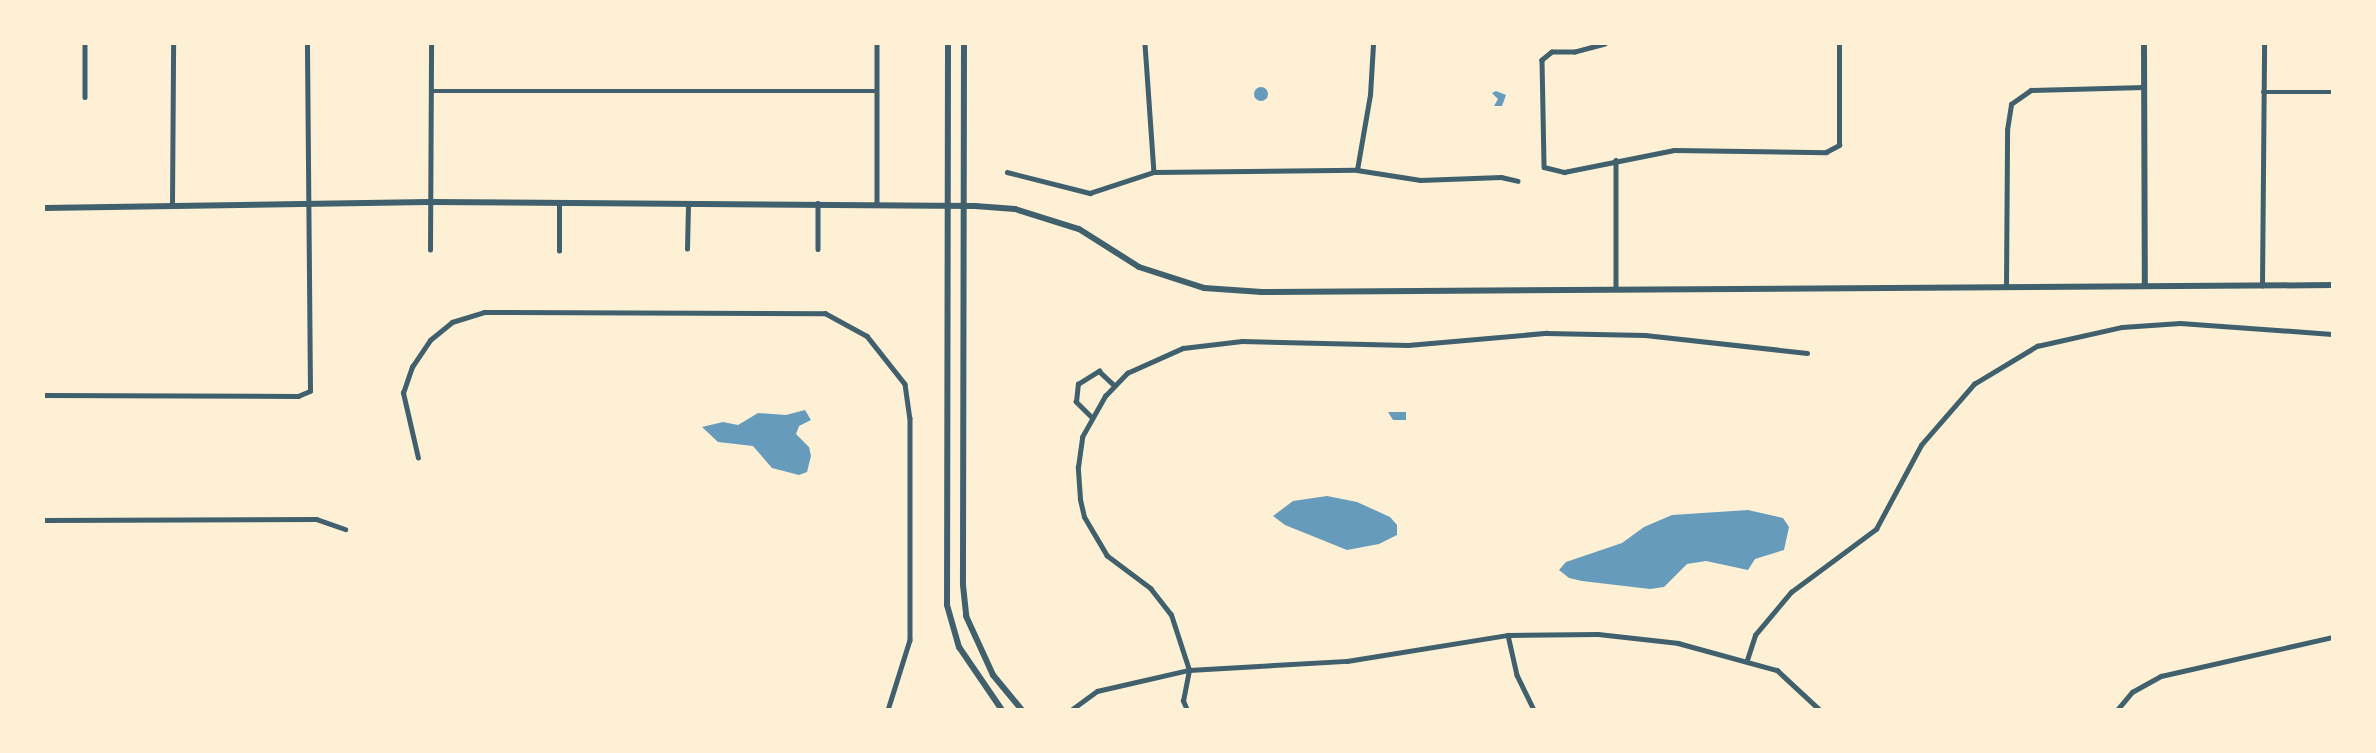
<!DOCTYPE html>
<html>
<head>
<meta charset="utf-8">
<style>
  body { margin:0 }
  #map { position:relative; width:2376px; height:753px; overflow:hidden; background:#fdf0d5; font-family:"Open Sans",sans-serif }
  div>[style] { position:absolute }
  .water>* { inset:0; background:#669bbc }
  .round { border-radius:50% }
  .minor>* { height:4.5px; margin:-2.25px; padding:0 2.25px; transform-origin:2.25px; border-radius:2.25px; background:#3f606c }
  .tertiary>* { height:6px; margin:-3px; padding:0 3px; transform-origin:3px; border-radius:3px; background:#3f606c }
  span { translate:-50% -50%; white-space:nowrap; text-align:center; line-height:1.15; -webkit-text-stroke:5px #fdf0d5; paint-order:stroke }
  .frame { position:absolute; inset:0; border:45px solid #fdf0d5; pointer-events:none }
</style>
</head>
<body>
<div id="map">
  <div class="water">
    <i class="round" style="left:1254px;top:87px;width:14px;height:14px"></i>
    <i style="clip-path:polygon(1496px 91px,1506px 95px,1502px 106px,1494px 106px,1498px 99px,1492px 93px)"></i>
    <i style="clip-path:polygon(805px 410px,811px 420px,799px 426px,796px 434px,809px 447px,811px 456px,807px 472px,799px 475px,772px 468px,753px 446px,718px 442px,702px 427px,723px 422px,738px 425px,758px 413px,786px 415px)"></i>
    <i style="clip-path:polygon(1388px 412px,1406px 412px,1406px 420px,1393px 420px)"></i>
    <i style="clip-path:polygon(1327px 496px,1357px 502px,1390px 517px,1397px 525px,1397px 535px,1379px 544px,1347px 550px,1285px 525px,1273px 516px,1293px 501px)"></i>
    <i style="clip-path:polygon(1748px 510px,1783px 518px,1789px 527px,1784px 550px,1755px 559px,1748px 570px,1706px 561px,1687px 564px,1664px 587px,1650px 589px,1582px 581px,1569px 578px,1559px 570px,1566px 562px,1622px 543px,1644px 527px,1672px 515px)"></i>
  </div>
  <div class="minor">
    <i style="left:85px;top:44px;width:53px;rotate:90deg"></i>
    <i style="left:877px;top:44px;width:160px;rotate:90deg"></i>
    <i style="left:1145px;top:44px;width:128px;rotate:86deg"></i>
    <i style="left:1605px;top:44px;width:31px;rotate:165deg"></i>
    <i style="left:1575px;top:52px;width:23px;rotate:180deg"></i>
    <i style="left:1552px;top:52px;width:13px;rotate:141deg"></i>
    <i style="left:1542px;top:60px;width:107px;rotate:88.9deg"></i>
    <i style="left:1544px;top:167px;width:21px;rotate:14deg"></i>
    <i style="left:1564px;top:172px;width:112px;rotate:-11.3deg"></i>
    <i style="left:1674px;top:150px;width:152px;rotate:0.8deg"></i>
    <i style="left:1826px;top:152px;width:15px;rotate:-28deg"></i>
    <i style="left:1839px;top:145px;width:101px;rotate:-90deg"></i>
    <i style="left:431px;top:91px;width:446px"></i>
    <i style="left:2263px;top:92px;width:69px"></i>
    <i style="left:1616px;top:160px;width:129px;rotate:90deg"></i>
    <i style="left:1357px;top:170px;width:76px;rotate:-80.2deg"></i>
    <i style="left:1370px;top:95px;width:51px;rotate:-86.6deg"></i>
    <i style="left:1007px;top:172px;width:86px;rotate:14.2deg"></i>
    <i style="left:1090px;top:193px;width:67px;rotate:-18.2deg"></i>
    <i style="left:1154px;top:172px;width:203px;rotate:-0.6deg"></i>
    <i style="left:1357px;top:170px;width:64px;rotate:9deg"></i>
    <i style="left:1420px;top:180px;width:81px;rotate:-2.1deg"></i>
    <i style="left:1501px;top:177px;width:17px;rotate:13deg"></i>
    <i style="left:818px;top:203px;width:46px;rotate:90deg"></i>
    <i style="left:172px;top:205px;width:161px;rotate:-89.6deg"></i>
    <i style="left:687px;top:249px;width:45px;rotate:-88.7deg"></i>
    <i style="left:430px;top:250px;width:206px;rotate:-89.7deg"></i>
    <i style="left:559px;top:251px;width:48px;rotate:-90deg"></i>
    <i style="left:2262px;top:286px;width:242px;rotate:-89.5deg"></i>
    <i style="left:2006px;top:287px;width:157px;rotate:-89.6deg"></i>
    <i style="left:2007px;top:130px;width:26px;rotate:-81deg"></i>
    <i style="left:2011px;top:104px;width:24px;rotate:-35deg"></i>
    <i style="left:2031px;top:90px;width:113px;rotate:-1.5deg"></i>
    <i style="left:44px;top:395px;width:254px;rotate:0.2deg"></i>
    <i style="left:298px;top:396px;width:13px;rotate:-23deg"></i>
    <i style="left:310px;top:391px;width:347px;rotate:-90.5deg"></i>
    <i style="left:1092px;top:418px;width:23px;rotate:-135deg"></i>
    <i style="left:1076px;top:402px;width:18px;rotate:-84deg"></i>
    <i style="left:1078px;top:384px;width:25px;rotate:-32deg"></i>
    <i style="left:1099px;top:371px;width:21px;rotate:43deg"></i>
    <i style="left:418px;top:458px;width:67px;rotate:-103deg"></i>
    <i style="left:403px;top:393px;width:28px;rotate:-71deg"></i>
    <i style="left:412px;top:367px;width:32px;rotate:-56deg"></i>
    <i style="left:430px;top:340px;width:28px;rotate:-39deg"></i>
    <i style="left:452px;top:322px;width:34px;rotate:-17deg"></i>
    <i style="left:484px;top:312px;width:341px;rotate:0.2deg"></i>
    <i style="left:825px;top:313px;width:48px;rotate:28.7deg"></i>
    <i style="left:867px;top:336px;width:61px;rotate:51.6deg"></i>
    <i style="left:905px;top:384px;width:34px;rotate:82deg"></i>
    <i style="left:910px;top:418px;width:222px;rotate:90deg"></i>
    <i style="left:910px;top:640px;width:73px;rotate:107.4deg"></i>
    <i style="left:44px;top:520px;width:272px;rotate:-0.2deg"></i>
    <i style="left:316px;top:519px;width:31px;rotate:19deg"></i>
    <i style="left:1508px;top:635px;width:41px;rotate:77.3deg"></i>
    <i style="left:1517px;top:675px;width:39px;rotate:64deg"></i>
    <i style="left:1747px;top:660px;width:26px;rotate:-72deg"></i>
    <i style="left:1755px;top:635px;width:56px;rotate:-50.1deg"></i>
    <i style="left:1791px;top:592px;width:106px;rotate:-36.5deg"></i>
    <i style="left:1876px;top:529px;width:95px;rotate:-61.8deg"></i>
    <i style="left:1921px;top:445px;width:81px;rotate:-49deg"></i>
    <i style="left:1974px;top:384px;width:74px;rotate:-31.1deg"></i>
    <i style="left:2037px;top:346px;width:87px;rotate:-12.6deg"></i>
    <i style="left:2122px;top:327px;width:58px;rotate:-3.9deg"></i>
    <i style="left:2180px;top:323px;width:152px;rotate:4.1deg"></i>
    <i style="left:1071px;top:710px;width:32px;rotate:-36deg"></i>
    <i style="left:1097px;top:691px;width:94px;rotate:-12.9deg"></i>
    <i style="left:1189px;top:670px;width:158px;rotate:-3.3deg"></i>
    <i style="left:1347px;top:661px;width:163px;rotate:-9.2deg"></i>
    <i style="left:1508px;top:635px;width:90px;rotate:-0.6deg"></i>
    <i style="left:1598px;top:634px;width:81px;rotate:6.4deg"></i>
    <i style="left:1678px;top:643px;width:103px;rotate:15.3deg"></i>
    <i style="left:1777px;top:670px;width:59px;rotate:42.9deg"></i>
    <i style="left:1187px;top:710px;width:10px;rotate:-114deg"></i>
    <i style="left:1183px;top:701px;width:32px;rotate:-79deg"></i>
    <i style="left:1189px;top:670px;width:58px;rotate:-108.1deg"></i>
    <i style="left:1171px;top:615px;width:33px;rotate:-128deg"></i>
    <i style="left:1151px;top:589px;width:55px;rotate:-143.1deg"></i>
    <i style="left:1107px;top:556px;width:45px;rotate:-120.5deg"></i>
    <i style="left:1084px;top:517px;width:18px;rotate:-103deg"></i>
    <i style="left:1080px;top:499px;width:32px;rotate:-94deg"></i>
    <i style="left:1078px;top:467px;width:30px;rotate:-82deg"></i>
    <i style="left:1082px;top:437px;width:47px;rotate:-60.7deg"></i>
    <i style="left:1105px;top:396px;width:32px;rotate:-46deg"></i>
    <i style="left:1127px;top:373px;width:61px;rotate:-24.1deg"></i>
    <i style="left:1183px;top:348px;width:59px;rotate:-6.8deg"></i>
    <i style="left:1242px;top:341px;width:166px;rotate:1.4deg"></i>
    <i style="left:1408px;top:345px;width:139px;rotate:-5deg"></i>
    <i style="left:1546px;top:333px;width:99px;rotate:1.2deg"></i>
    <i style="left:1645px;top:335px;width:163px;rotate:6.3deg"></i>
    <i style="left:2117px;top:710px;width:23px;rotate:-50deg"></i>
    <i style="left:2132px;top:692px;width:33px;rotate:-29deg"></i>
    <i style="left:2161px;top:676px;width:175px;rotate:-12.8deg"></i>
  </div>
  <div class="tertiary">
    <i style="left:948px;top:44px;width:561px;rotate:90.1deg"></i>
    <i style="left:947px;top:605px;width:44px;rotate:74.1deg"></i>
    <i style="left:959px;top:647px;width:76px;rotate:55.7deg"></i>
    <i style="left:964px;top:44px;width:541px;rotate:90.11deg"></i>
    <i style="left:963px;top:585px;width:31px;rotate:84deg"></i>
    <i style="left:966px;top:616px;width:65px;rotate:65.4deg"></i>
    <i style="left:993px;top:675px;width:45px;rotate:50.4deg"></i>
    <i style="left:2144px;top:44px;width:242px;rotate:89.8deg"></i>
    <i style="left:44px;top:208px;width:385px;rotate:-0.9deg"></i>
    <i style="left:429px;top:202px;width:546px;rotate:0.42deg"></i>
    <i style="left:975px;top:206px;width:40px;rotate:4.3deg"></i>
    <i style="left:1015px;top:209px;width:67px;rotate:17.4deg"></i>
    <i style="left:1079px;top:229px;width:71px;rotate:32.3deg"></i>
    <i style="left:1139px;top:267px;width:68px;rotate:17.9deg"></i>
    <i style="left:1204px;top:288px;width:58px;rotate:3.9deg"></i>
    <i style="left:1262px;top:292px;width:1070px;rotate:-0.37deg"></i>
  </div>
  <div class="frame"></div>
</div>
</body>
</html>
